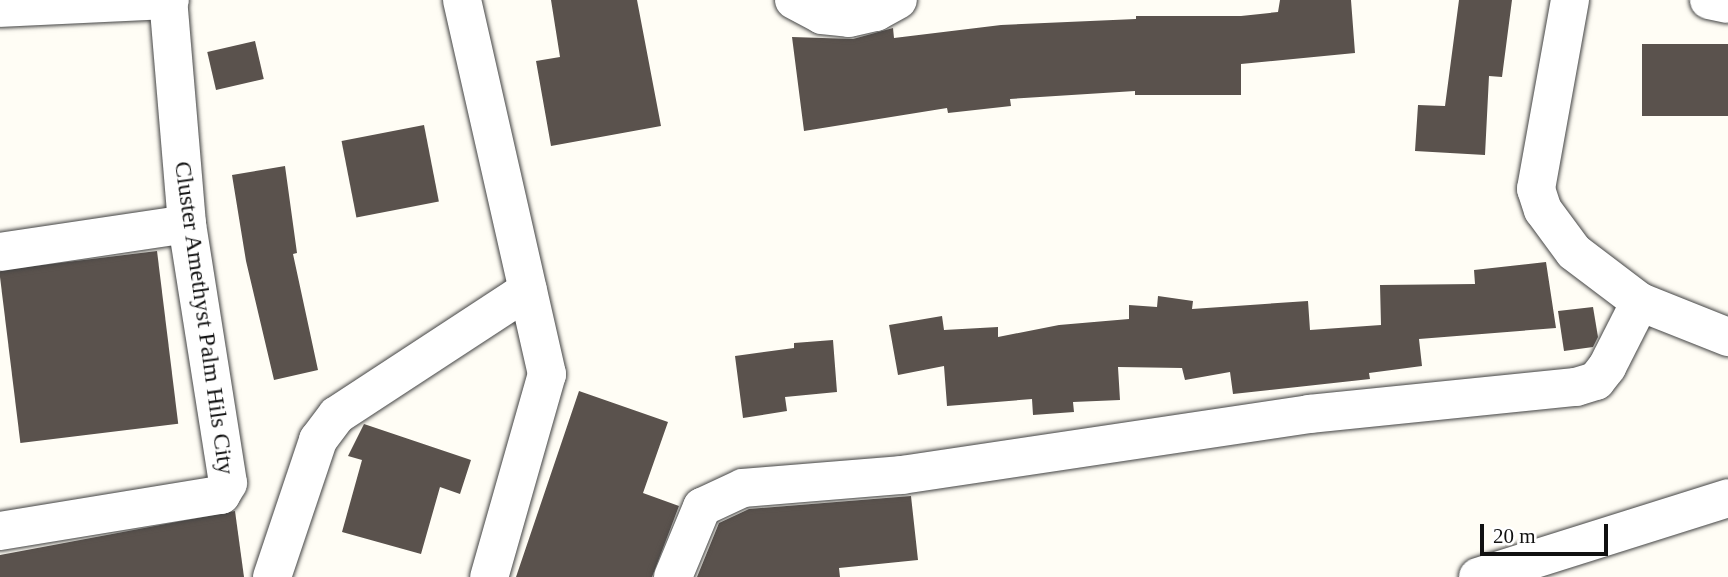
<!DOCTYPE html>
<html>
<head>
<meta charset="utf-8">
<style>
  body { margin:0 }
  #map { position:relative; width:1728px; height:577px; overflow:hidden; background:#fffdf5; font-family:Georgia,serif }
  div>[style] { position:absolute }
  .building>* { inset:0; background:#5a524d; transform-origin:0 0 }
  .roads { filter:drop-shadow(0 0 2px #444) drop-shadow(0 0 2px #444) }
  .minor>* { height:38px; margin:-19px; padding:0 19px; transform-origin:19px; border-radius:19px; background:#fff }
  span { translate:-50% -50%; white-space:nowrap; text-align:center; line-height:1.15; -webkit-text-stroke:7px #fff; paint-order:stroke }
  .street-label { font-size:24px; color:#111 }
  .scale { position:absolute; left:1480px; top:524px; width:128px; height:32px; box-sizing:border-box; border:4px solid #111; border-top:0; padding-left:9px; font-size:21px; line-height:24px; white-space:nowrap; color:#111; -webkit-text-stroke:5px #fff; paint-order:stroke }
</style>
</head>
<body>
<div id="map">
  <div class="building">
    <i style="clip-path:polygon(551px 0,637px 0,661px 126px,551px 146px,536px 61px,560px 57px)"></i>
    <i style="clip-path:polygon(1280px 0,1351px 0,1355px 53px,1241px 64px,1241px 95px,1135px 95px,1135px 91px,1010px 99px,1011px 106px,948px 113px,947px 108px,804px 131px,792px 37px,853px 39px,893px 28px,894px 38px,1001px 25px,1136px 19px,1136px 16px,1241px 16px,1278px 12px)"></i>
    <i style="clip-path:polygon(1459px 0,1512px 0,1502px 77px,1489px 76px,1485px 155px,1415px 151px,1418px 105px,1445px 106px)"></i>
    <i style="left:255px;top:41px;width:39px;height:49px;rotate:77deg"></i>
    <i style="left:1728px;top:44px;width:72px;height:86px;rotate:90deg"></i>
    <i style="left:424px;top:125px;width:78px;height:84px;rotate:79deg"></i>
    <i style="clip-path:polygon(285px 166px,297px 253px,293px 254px,318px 370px,274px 380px,246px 261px,232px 175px)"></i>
    <i style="left:157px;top:251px;width:174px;height:159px;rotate:83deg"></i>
    <i style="clip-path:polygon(1546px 262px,1556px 328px,1419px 339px,1422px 366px,1369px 373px,1370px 379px,1233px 394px,1230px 372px,1185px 380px,1182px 368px,1118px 367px,1120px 400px,1073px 402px,1074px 412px,1033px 415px,1032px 399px,947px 406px,944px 366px,898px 375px,889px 325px,942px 316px,944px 330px,998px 327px,998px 337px,1059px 325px,1129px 319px,1129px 305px,1157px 307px,1158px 296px,1193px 301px,1192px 309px,1308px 301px,1310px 330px,1381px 325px,1380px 285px,1475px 284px,1474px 270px)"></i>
    <i style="clip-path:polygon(1593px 307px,1598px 337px,1593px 347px,1564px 351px,1558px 311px)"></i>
    <i style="clip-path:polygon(833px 340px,837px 392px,785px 397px,787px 411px,743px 418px,735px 356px,794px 348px,794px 343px)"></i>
    <i style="clip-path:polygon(579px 391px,668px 422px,643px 493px,679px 506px,652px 577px,516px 577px)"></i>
    <i style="clip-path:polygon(364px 424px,471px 460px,460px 494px,440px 487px,421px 554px,342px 532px,362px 460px,348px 456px)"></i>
    <i style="clip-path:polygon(911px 496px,918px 560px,839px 568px,840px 577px,697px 577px,719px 523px,749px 509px)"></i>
    <i style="clip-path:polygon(235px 511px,244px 577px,0 577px,0 555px)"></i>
  </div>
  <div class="roads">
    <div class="minor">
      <i style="left:462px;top:0;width:384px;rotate:77.2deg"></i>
      <i style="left:547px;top:374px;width:211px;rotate:105.9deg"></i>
      <i style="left:794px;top:0;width:32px;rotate:28deg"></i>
      <i style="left:822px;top:15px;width:27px;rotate:6deg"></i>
      <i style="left:849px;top:18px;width:28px;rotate:-13deg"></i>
      <i style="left:876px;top:12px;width:25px;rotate:-29deg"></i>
      <i style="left:1570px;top:0;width:192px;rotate:100.2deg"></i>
      <i style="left:1536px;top:189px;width:22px;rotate:72deg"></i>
      <i style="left:1543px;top:210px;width:52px;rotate:53.6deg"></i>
      <i style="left:1574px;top:252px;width:83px;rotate:37.1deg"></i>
      <i style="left:1640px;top:302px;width:95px;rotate:21.7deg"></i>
      <i style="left:1709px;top:0;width:19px;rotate:12deg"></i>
      <i style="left:0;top:8px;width:170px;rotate:-2.7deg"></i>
      <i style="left:0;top:252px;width:189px;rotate:-8.5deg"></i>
      <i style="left:0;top:531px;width:224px;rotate:-9.3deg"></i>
      <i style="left:221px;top:495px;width:14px;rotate:-60deg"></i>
      <i style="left:228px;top:483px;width:262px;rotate:-99deg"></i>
      <i style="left:187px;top:224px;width:225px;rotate:-94.8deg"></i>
      <i style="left:272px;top:577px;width:145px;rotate:-71.4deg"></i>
      <i style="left:318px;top:440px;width:31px;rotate:-53deg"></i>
      <i style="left:337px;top:415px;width:228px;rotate:-33.2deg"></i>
      <i style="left:673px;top:577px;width:76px;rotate:-67.5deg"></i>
      <i style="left:702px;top:507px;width:45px;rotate:-24.9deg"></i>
      <i style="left:743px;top:488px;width:160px;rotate:-4.7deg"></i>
      <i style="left:902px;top:475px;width:412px;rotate:-8.5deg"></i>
      <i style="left:1309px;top:414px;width:268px;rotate:-5.8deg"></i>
      <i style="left:1576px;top:387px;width:21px;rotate:-17deg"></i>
      <i style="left:1596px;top:381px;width:18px;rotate:-52deg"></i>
      <i style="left:1607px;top:367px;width:73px;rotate:-63.1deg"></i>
      <i style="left:1478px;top:577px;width:262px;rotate:-17.5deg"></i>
    </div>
  </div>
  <div class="street-label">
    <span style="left:204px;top:318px;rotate:82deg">Cluster Amethyst Palm Hils City</span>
  </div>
  <div class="scale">20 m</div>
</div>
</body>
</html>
